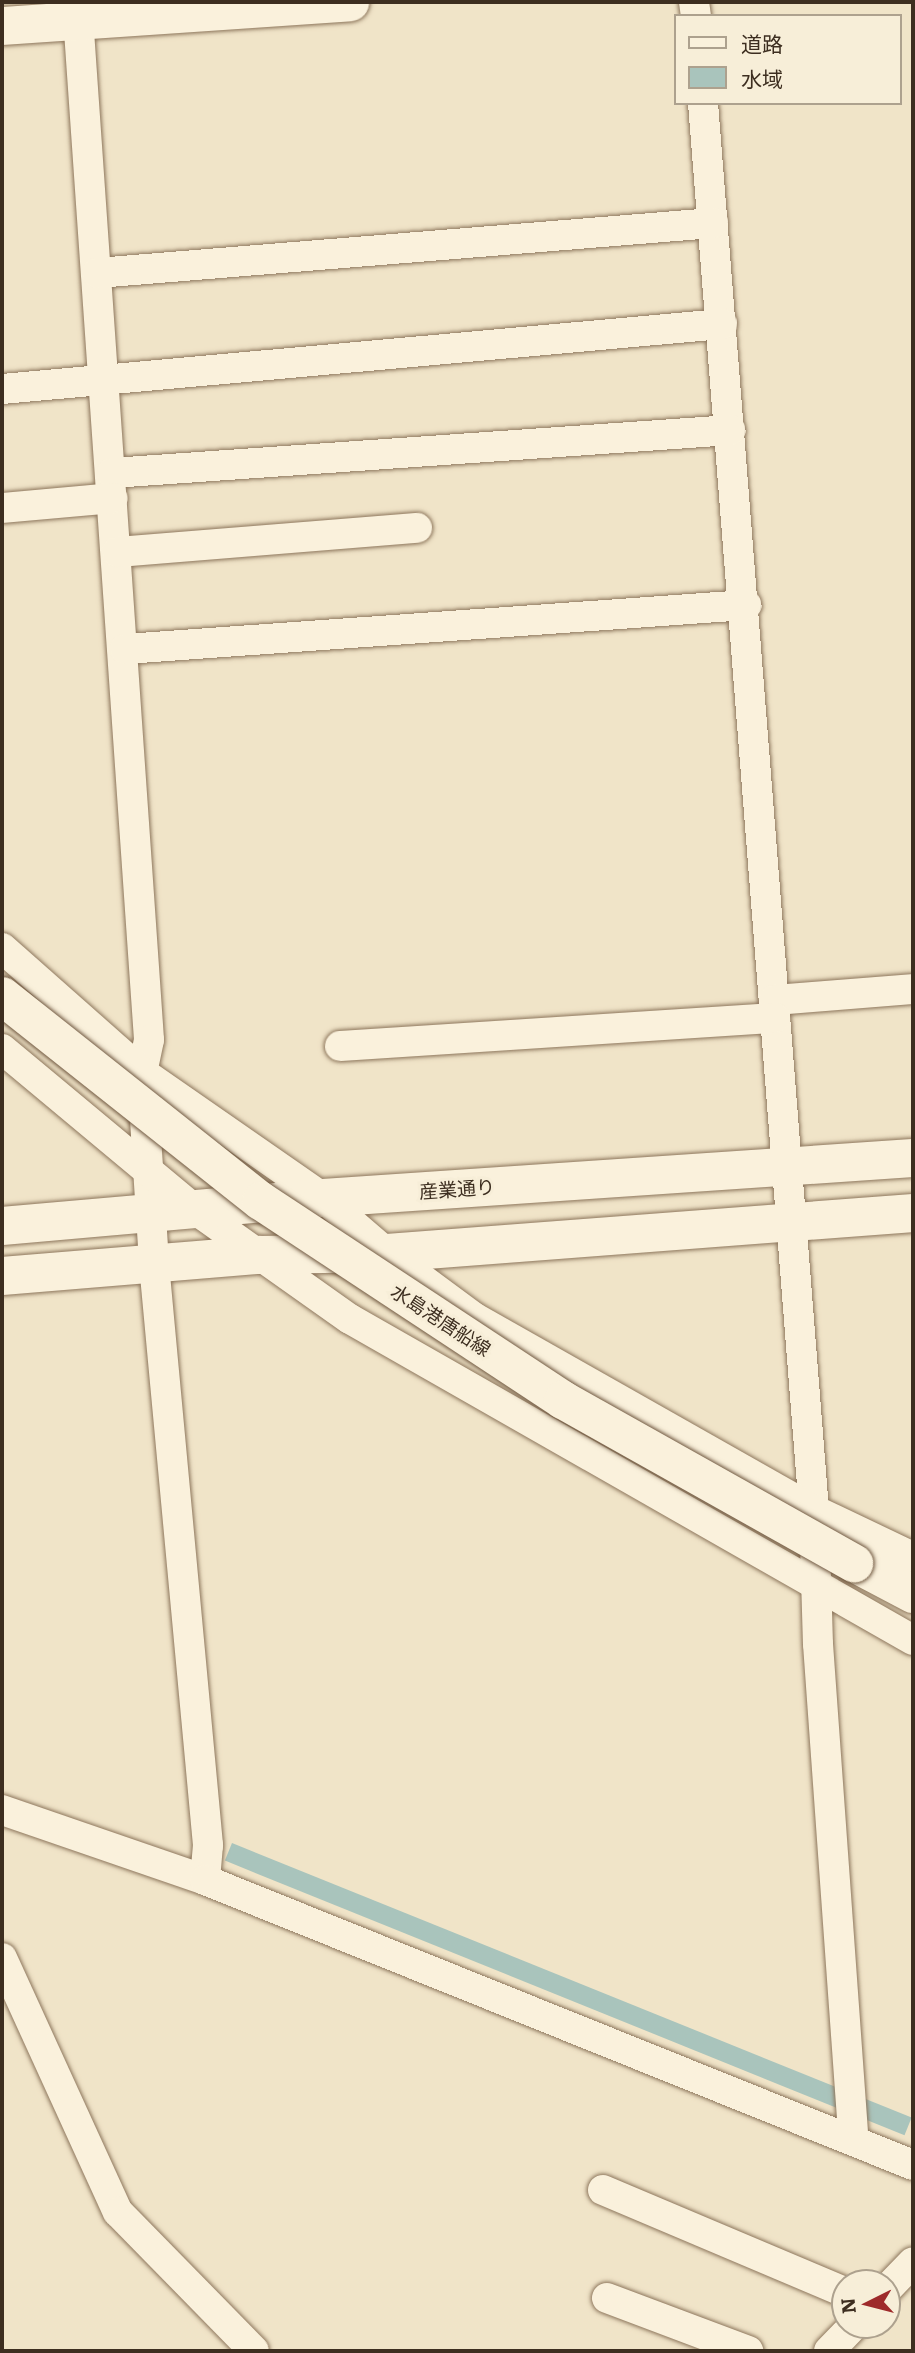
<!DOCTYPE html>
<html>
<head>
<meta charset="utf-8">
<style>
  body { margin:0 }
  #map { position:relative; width:915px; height:2353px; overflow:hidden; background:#f0e4c8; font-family:Literata,"Noto Sans JP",serif }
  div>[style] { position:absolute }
  .water>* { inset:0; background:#a9c4bc; transform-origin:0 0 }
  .roads { filter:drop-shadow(0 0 2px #8d765c) drop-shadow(0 0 2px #8d765c) }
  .street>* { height:30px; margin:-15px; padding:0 15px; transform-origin:15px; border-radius:15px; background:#faf1dc }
  .secondary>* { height:38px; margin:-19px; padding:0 19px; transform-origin:19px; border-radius:19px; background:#faf1dc }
  .bridges { filter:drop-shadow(0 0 2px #6f573f) drop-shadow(0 0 2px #6f573f) }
  .secondary-bridge>* { height:38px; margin:-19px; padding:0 19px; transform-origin:19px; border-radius:19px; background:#faf1dc }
  span { translate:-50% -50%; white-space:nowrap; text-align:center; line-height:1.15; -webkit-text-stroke:6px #f7eed8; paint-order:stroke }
  .street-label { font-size:19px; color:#3d2e20 }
  .frame { position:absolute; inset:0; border:4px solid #3d2e20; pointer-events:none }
  .legend { position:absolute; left:674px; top:14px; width:228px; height:91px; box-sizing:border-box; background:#f7eed8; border:2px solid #ada18e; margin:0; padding:9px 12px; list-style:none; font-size:21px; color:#3d2e20 }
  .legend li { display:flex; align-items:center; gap:14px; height:35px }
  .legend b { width:35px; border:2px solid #ada18e }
  .north { position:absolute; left:831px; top:2269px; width:70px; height:70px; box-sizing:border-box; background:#f7eed8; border:2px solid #ada18e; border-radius:50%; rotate:264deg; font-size:19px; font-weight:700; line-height:28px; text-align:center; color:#3d2e20 }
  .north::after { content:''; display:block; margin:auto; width:24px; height:32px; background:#9e2a2b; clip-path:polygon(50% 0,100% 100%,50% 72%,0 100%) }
</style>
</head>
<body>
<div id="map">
  <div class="water">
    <i style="left:232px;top:1843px;width:733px;height:19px;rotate:22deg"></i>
  </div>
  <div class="roads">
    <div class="street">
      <i style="left:77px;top:2px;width:1040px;rotate:86.03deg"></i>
      <i style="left:149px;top:1040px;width:33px;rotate:102deg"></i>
      <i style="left:142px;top:1072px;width:192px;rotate:86.4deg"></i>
      <i style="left:154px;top:1264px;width:584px;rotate:84.69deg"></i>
      <i style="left:208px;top:1845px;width:35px;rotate:95deg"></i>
      <i style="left:694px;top:2px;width:14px;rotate:82deg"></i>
      <i style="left:703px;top:103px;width:1411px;rotate:85.49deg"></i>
      <i style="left:814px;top:1510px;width:134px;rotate:88.3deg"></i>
      <i style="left:818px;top:1644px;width:498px;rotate:85.9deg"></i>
      <i style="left:97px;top:273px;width:618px;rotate:-4.64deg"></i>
      <i style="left:2px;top:389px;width:723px;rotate:-5.16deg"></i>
      <i style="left:112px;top:473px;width:620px;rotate:-3.97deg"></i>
      <i style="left:2px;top:508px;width:111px;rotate:-5.1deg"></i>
      <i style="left:117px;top:552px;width:301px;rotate:-4.6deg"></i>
      <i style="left:125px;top:649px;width:623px;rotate:-4.05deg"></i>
      <i style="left:2px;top:948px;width:187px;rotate:41.5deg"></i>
      <i style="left:142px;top:1072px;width:221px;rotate:34.8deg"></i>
      <i style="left:323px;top:1198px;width:84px;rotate:40.7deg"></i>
      <i style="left:387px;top:1253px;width:109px;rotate:36.5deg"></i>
      <i style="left:475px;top:1318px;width:390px;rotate:29.5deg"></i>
      <i style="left:814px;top:1510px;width:110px;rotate:25.4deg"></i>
      <i style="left:774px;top:1000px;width:139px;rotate:-4.5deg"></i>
      <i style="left:340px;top:1046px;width:436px;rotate:-3.7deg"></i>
      <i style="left:2px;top:1049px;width:249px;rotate:39.8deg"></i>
      <i style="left:193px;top:1208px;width:192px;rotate:35.3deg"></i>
      <i style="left:350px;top:1319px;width:648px;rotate:29.69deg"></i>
      <i style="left:2px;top:1810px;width:215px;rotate:19deg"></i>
      <i style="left:205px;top:1880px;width:763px;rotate:21.93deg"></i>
      <i style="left:2px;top:1958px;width:279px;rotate:65.5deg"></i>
      <i style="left:118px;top:2212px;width:194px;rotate:45.6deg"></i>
      <i style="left:603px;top:2190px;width:263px;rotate:22.9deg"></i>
      <i style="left:887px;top:2289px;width:37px;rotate:-46deg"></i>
      <i style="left:607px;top:2298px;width:151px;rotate:20.6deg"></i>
      <i style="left:829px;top:2351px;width:36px;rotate:-46deg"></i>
    </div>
    <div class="secondary">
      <i style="left:2px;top:26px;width:349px;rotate:-3.9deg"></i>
      <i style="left:2px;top:1226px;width:322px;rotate:-5deg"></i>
      <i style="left:323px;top:1198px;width:591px;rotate:-3.88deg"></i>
      <i style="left:2px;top:1276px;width:258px;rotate:-4.7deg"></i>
      <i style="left:259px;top:1255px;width:128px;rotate:-0.9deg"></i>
      <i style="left:387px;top:1253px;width:528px;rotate:-4.35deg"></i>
      <i style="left:854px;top:1563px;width:67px;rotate:27.7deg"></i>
    </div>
  </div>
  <div class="bridges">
    <div class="secondary-bridge">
      <i style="left:2px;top:996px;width:330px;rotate:38.4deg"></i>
      <i style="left:261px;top:1201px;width:362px;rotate:33.4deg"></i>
      <i style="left:563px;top:1400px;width:334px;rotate:29.3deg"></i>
    </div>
  </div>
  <div class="street-label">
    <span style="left:457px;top:1189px;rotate:-4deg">産業通り</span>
    <span style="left:441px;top:1320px;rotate:33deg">水島港唐船線</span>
  </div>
  <div class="frame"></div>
  <ul class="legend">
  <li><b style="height:9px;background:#faf1dc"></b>道路</li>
  <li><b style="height:19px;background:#a9c4bc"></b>水域</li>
  </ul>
  <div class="north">N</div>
</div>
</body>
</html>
